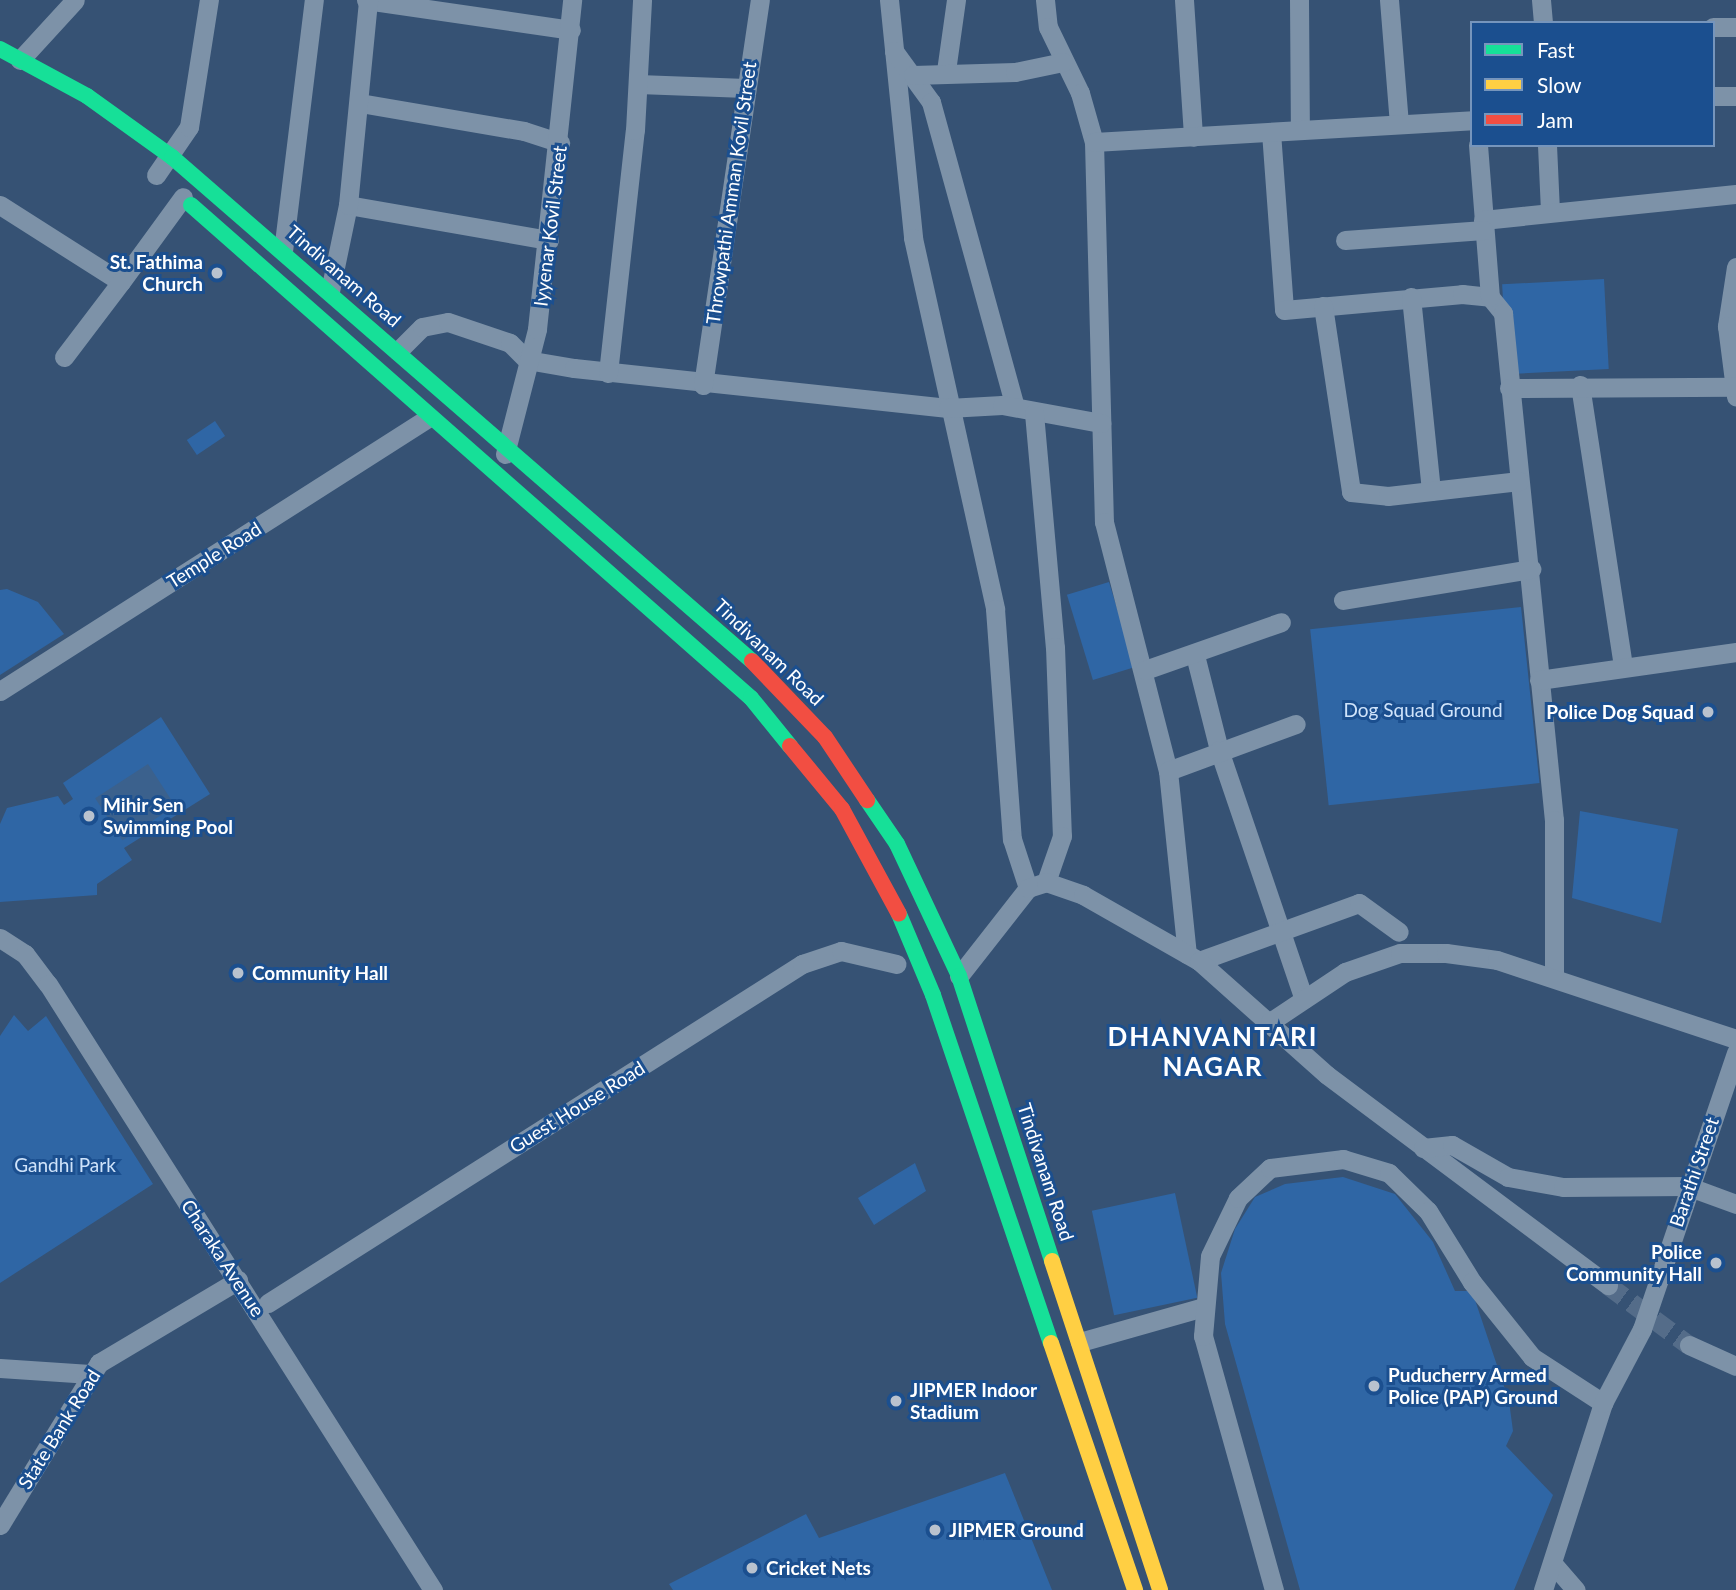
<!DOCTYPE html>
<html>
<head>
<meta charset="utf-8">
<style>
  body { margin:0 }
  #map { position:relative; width:1736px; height:1590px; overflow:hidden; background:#365274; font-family:Lato,sans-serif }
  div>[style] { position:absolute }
  .green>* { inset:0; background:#2f66a5; transform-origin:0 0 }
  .water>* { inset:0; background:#3b618d; transform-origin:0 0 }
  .street-tunnel>* { height:19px; margin-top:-9.5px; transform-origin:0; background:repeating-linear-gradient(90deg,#546c89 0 19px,transparent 0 29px) }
  .street>* { height:19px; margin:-9.5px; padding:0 9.5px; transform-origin:9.5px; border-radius:9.5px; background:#7d92a8 }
  .fast>* { height:16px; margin:-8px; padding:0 8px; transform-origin:8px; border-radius:8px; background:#16e098 }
  .slow>* { height:16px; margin:-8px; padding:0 8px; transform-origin:8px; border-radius:8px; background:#ffcf43 }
  .jam>* { height:16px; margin:-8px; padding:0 8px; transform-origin:8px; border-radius:8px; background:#f24e42 }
  .dots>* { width:19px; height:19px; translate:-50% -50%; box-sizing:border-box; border:4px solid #1b4f8f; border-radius:50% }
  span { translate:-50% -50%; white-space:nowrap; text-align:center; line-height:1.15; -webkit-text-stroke:6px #1b4f8f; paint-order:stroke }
  .street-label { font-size:19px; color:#fff }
  .poi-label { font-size:19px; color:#fff; font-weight:700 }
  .right { translate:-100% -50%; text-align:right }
  .left { translate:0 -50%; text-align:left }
  .park-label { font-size:19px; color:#cfe3fa }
  .district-label { font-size:26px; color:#fff; font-weight:700; letter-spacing:2px }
  .legend { position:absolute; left:1470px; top:21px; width:245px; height:126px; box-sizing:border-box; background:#1b4f8f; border:2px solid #7695bc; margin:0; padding:9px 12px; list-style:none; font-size:21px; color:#fff }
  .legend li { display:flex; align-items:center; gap:14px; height:35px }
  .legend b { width:35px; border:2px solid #7695bc }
</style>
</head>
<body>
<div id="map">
  <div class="green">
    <i style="left:1604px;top:279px;width:90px;height:102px;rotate:87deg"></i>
    <i style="left:215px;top:421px;width:18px;height:34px;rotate:56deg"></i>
    <i style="left:1109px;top:582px;width:89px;height:44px;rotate:73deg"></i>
    <i style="clip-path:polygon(7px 589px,38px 602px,64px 634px,0 675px,0 590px)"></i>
    <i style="left:1521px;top:607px;width:177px;height:212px;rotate:84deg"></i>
    <i style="clip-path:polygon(161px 717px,210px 794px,124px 848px,132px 860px,97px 884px,97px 895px,0 902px,0 824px,7px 808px,58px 796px,64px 805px,73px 799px,63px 783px)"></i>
    <i style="clip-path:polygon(1580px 811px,1678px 829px,1661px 923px,1572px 898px)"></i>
    <i style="clip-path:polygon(14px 1015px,28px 1031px,46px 1016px,153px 1184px,0 1283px,0 1036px)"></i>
    <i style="clip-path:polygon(915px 1163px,926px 1191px,874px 1225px,858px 1198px)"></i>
    <i style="clip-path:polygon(1343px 1177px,1395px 1194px,1433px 1242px,1455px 1291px,1472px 1291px,1509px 1401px,1513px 1431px,1506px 1446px,1553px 1495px,1514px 1590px,1300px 1590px,1225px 1324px,1221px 1273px,1235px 1229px,1255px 1197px,1285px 1184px)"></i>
    <i style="left:1175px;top:1193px;width:107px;height:85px;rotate:78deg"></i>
    <i style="clip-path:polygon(1005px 1473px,1052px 1590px,673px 1590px,669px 1584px,806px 1514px,819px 1538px)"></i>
  </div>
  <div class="water">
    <i style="left:148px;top:764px;width:50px;height:63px;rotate:57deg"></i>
  </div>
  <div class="street-tunnel">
    <i style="left:1608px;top:1285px;width:101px;rotate:36.5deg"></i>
  </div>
  <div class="street">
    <i style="left:366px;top:0;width:207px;rotate:8.3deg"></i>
    <i style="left:889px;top:0;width:239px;rotate:84.2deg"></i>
    <i style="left:913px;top:238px;width:380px;rotate:77.5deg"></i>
    <i style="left:995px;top:609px;width:231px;rotate:85.8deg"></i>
    <i style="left:1012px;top:839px;width:52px;rotate:71.9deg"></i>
    <i style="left:1045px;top:0;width:27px;rotate:84deg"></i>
    <i style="left:1048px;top:27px;width:73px;rotate:64.1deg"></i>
    <i style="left:1080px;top:93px;width:51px;rotate:74.1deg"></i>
    <i style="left:1094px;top:142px;width:380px;rotate:88.5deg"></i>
    <i style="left:1104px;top:522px;width:257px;rotate:75.6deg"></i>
    <i style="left:1168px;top:771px;width:184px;rotate:84.1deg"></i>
    <i style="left:1184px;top:0;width:137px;rotate:86.2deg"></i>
    <i style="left:1299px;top:0;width:130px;rotate:89.6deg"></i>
    <i style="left:1389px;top:0;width:124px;rotate:85.4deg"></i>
    <i style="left:1541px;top:0;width:23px;rotate:85deg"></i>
    <i style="left:1713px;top:27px;width:23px"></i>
    <i style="left:894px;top:51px;width:63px;rotate:54deg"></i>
    <i style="left:931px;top:102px;width:315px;rotate:74.6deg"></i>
    <i style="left:20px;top:60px;width:81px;rotate:-47.5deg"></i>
    <i style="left:946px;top:71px;width:72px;rotate:-82deg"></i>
    <i style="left:913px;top:75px;width:102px;rotate:-1.7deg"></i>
    <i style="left:1015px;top:72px;width:49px;rotate:-11.8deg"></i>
    <i style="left:638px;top:84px;width:108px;rotate:2.1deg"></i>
    <i style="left:1713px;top:96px;width:23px"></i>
    <i style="left:360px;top:103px;width:166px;rotate:9.7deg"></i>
    <i style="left:524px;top:131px;width:38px;rotate:18deg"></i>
    <i style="left:1271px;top:132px;width:178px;rotate:85.8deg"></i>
    <i style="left:1284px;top:310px;width:179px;rotate:-5.1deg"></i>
    <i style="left:1462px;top:294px;width:28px;rotate:6deg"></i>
    <i style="left:1490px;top:297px;width:21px;rotate:51deg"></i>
    <i style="left:1503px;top:313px;width:510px;rotate:84.26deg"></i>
    <i style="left:1554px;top:820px;width:158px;rotate:90deg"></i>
    <i style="left:1094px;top:142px;width:379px;rotate:-3.3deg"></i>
    <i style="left:1478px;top:145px;width:152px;rotate:85.5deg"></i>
    <i style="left:1547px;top:145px;width:67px;rotate:87.4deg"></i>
    <i style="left:156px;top:175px;width:58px;rotate:-55.5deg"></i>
    <i style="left:189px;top:127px;width:129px;rotate:-81.1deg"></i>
    <i style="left:0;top:205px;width:143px;rotate:32.5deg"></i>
    <i style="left:121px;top:282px;width:105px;rotate:-53.9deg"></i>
    <i style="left:348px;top:205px;width:204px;rotate:9.9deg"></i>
    <i style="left:1483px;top:220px;width:254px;rotate:-5.9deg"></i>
    <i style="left:1345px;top:240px;width:139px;rotate:-4.1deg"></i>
    <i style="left:283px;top:251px;width:253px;rotate:-83deg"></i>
    <i style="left:1736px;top:267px;width:60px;rotate:98.7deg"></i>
    <i style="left:1727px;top:326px;width:71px;rotate:82.7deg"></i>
    <i style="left:330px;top:291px;width:88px;rotate:-78.2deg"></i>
    <i style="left:348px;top:205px;width:206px;rotate:-84.4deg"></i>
    <i style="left:1411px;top:297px;width:195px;rotate:84.1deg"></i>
    <i style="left:1323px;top:306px;width:188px;rotate:81.4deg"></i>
    <i style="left:1351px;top:492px;width:37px;rotate:6deg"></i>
    <i style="left:1388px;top:496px;width:132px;rotate:-6.5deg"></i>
    <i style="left:398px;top:351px;width:34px;rotate:-45deg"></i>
    <i style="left:422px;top:327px;width:26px;rotate:-11deg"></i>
    <i style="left:448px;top:322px;width:65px;rotate:18.7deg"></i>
    <i style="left:510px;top:343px;width:24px;rotate:45deg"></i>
    <i style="left:527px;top:360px;width:48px;rotate:9.7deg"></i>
    <i style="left:574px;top:368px;width:376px;rotate:6.1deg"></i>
    <i style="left:948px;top:408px;width:54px;rotate:-3.2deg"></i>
    <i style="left:1002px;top:405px;width:101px;rotate:10.3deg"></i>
    <i style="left:64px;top:357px;width:94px;rotate:-52.8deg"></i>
    <i style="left:608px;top:373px;width:244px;rotate:-83.7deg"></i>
    <i style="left:635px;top:130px;width:130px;rotate:-86.9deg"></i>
    <i style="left:703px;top:385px;width:389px;rotate:-81.6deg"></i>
    <i style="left:1580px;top:385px;width:285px;rotate:81.3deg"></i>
    <i style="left:1509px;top:388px;width:225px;rotate:-0.3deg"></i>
    <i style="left:1034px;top:413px;width:235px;rotate:84.9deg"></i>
    <i style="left:1055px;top:647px;width:189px;rotate:87.9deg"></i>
    <i style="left:1062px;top:836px;width:49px;rotate:109.2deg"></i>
    <i style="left:505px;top:454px;width:129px;rotate:-75.6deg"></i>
    <i style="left:537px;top:329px;width:331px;rotate:-83.9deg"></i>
    <i style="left:1343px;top:600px;width:191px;rotate:-9.4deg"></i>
    <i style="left:1195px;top:655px;width:98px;rotate:75.8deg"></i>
    <i style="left:1219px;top:750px;width:263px;rotate:71.2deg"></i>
    <i style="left:1145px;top:670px;width:144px;rotate:-19.4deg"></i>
    <i style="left:1539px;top:680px;width:199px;rotate:-8.1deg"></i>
    <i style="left:0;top:691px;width:508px;rotate:-32.53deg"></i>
    <i style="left:1168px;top:771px;width:136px;rotate:-20.2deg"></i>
    <i style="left:0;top:938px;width:30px;rotate:33deg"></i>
    <i style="left:25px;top:954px;width:38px;rotate:53deg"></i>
    <i style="left:48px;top:984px;width:718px;rotate:57.57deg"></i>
    <i style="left:1199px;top:961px;width:170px;rotate:-19.9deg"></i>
    <i style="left:1359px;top:903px;width:49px;rotate:35.9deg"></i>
    <i style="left:959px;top:976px;width:112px;rotate:-51.9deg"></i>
    <i style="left:1028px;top:888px;width:19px;rotate:-18deg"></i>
    <i style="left:1046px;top:882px;width:39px;rotate:19deg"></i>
    <i style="left:1083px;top:895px;width:133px;rotate:29.6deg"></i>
    <i style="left:1199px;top:961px;width:171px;rotate:41.7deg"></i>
    <i style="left:1327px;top:1075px;width:351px;rotate:36.8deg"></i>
    <i style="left:1270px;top:1022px;width:90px;rotate:-33.7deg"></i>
    <i style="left:1345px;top:972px;width:58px;rotate:-19.1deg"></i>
    <i style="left:1400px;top:953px;width:46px"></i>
    <i style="left:1446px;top:953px;width:51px;rotate:7.8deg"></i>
    <i style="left:1497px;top:960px;width:252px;rotate:18.3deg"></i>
    <i style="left:1423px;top:1148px;width:29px;rotate:-6deg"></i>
    <i style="left:1452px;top:1145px;width:64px;rotate:29.7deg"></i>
    <i style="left:1508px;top:1177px;width:56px;rotate:10.3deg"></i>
    <i style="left:1563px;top:1187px;width:124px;rotate:-0.5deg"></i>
    <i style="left:1687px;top:1186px;width:52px;rotate:20.2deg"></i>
    <i style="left:268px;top:1303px;width:633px;rotate:-32.41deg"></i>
    <i style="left:802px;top:964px;width:41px;rotate:-18.4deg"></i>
    <i style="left:841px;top:951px;width:57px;rotate:13.1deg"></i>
    <i style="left:1080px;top:1342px;width:129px;rotate:-15.8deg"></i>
    <i style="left:1689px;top:1345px;width:51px;rotate:24.1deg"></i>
    <i style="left:0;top:1368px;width:90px;rotate:3.8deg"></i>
    <i style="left:0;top:1525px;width:190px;rotate:-58.6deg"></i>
    <i style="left:99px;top:1363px;width:162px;rotate:-30.8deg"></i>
    <i style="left:1554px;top:1565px;width:33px;rotate:49deg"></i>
    <i style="left:1274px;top:1590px;width:264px;rotate:-105.6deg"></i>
    <i style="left:1203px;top:1336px;width:80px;rotate:-85deg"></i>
    <i style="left:1210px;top:1256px;width:64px;rotate:-64.2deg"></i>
    <i style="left:1238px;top:1198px;width:44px;rotate:-43.2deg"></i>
    <i style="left:1270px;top:1168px;width:74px;rotate:-7deg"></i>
    <i style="left:1343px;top:1159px;width:48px;rotate:16.9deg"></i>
    <i style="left:1389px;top:1173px;width:54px;rotate:44.3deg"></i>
    <i style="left:1428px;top:1211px;width:84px;rotate:58.2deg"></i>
    <i style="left:1472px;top:1282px;width:96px;rotate:51.3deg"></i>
    <i style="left:1532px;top:1357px;width:85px;rotate:32.9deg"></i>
    <i style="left:1543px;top:1590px;width:196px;rotate:-72.2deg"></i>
    <i style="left:1603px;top:1403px;width:84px;rotate:-62.2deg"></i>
    <i style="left:1642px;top:1329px;width:292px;rotate:-71.2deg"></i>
  </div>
  <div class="fast">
    <i style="left:0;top:49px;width:99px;rotate:28.4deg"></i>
    <i style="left:87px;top:96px;width:105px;rotate:35.7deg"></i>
    <i style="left:172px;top:157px;width:768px;rotate:40.99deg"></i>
    <i style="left:191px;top:205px;width:746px;rotate:41.36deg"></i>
    <i style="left:751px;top:698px;width:62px;rotate:50.9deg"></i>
    <i style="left:867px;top:800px;width:53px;rotate:55.7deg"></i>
    <i style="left:897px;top:844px;width:146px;rotate:64.8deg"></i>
    <i style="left:959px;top:976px;width:300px;rotate:71.9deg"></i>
    <i style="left:899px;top:914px;width:88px;rotate:67.2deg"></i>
    <i style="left:933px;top:995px;width:367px;rotate:71.3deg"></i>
  </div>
  <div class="slow">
    <i style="left:1052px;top:1261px;width:346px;rotate:71.8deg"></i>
    <i style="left:1051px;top:1343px;width:261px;rotate:71.2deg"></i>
  </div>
  <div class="jam">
    <i style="left:752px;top:661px;width:105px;rotate:46.2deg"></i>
    <i style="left:825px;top:737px;width:76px;rotate:56.3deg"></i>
    <i style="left:790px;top:746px;width:82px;rotate:50.5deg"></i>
    <i style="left:842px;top:809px;width:119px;rotate:61.5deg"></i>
  </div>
  <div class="dots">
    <i style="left:217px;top:273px;background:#b9c2ce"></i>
    <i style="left:1708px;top:712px;background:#b9c2ce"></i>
    <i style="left:89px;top:816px;background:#b9c2ce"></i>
    <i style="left:238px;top:973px;background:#b9c2ce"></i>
    <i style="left:1716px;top:1263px;background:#b9c2ce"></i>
    <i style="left:1374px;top:1386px;background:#b9c2ce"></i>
    <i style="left:896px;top:1401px;background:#b9c2ce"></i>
    <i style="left:935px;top:1530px;background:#b9c2ce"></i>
    <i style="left:752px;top:1568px;background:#b9c2ce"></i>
  </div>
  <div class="street-label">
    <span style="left:731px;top:193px;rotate:-82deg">Throwpathi Amman Kovil Street</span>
    <span style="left:550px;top:226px;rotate:-83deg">Iyyenar Kovil Street</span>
    <span style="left:344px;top:276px;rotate:41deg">Tindivanam Road</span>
    <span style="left:214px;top:555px;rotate:-32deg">Temple Road</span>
    <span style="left:769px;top:652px;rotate:44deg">Tindivanam Road</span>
    <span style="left:577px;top:1107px;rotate:-32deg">Guest House Road</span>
    <span style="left:1046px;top:1172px;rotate:72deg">Tindivanam Road</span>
    <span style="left:1694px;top:1172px;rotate:-71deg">Barathi Street</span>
    <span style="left:223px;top:1258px;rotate:57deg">Charaka Avenue</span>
    <span style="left:59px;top:1429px;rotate:-58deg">State Bank Road</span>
  </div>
  <div class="poi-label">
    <span class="right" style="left:203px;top:273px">St. Fathima<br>Church</span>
    <span class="right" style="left:1694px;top:712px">Police Dog Squad</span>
    <span class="left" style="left:103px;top:816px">Mihir Sen<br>Swimming Pool</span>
    <span class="left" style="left:252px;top:973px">Community Hall</span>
    <span class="right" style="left:1702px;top:1263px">Police<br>Community Hall</span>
    <span class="left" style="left:1388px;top:1386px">Puducherry Armed<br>Police (PAP) Ground</span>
    <span class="left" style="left:910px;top:1401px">JIPMER Indoor<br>Stadium</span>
    <span class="left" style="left:949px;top:1530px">JIPMER Ground</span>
    <span class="left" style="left:766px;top:1568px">Cricket Nets</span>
  </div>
  <div class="park-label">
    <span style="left:1423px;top:710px">Dog Squad Ground</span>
    <span style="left:65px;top:1165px">Gandhi Park</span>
  </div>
  <div class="district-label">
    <span style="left:1213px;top:1052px">DHANVANTARI<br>NAGAR</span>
  </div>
  <ul class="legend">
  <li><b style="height:9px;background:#16e098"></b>Fast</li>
  <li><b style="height:9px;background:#ffcf43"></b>Slow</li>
  <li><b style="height:9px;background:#f24e42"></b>Jam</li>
  </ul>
</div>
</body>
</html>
